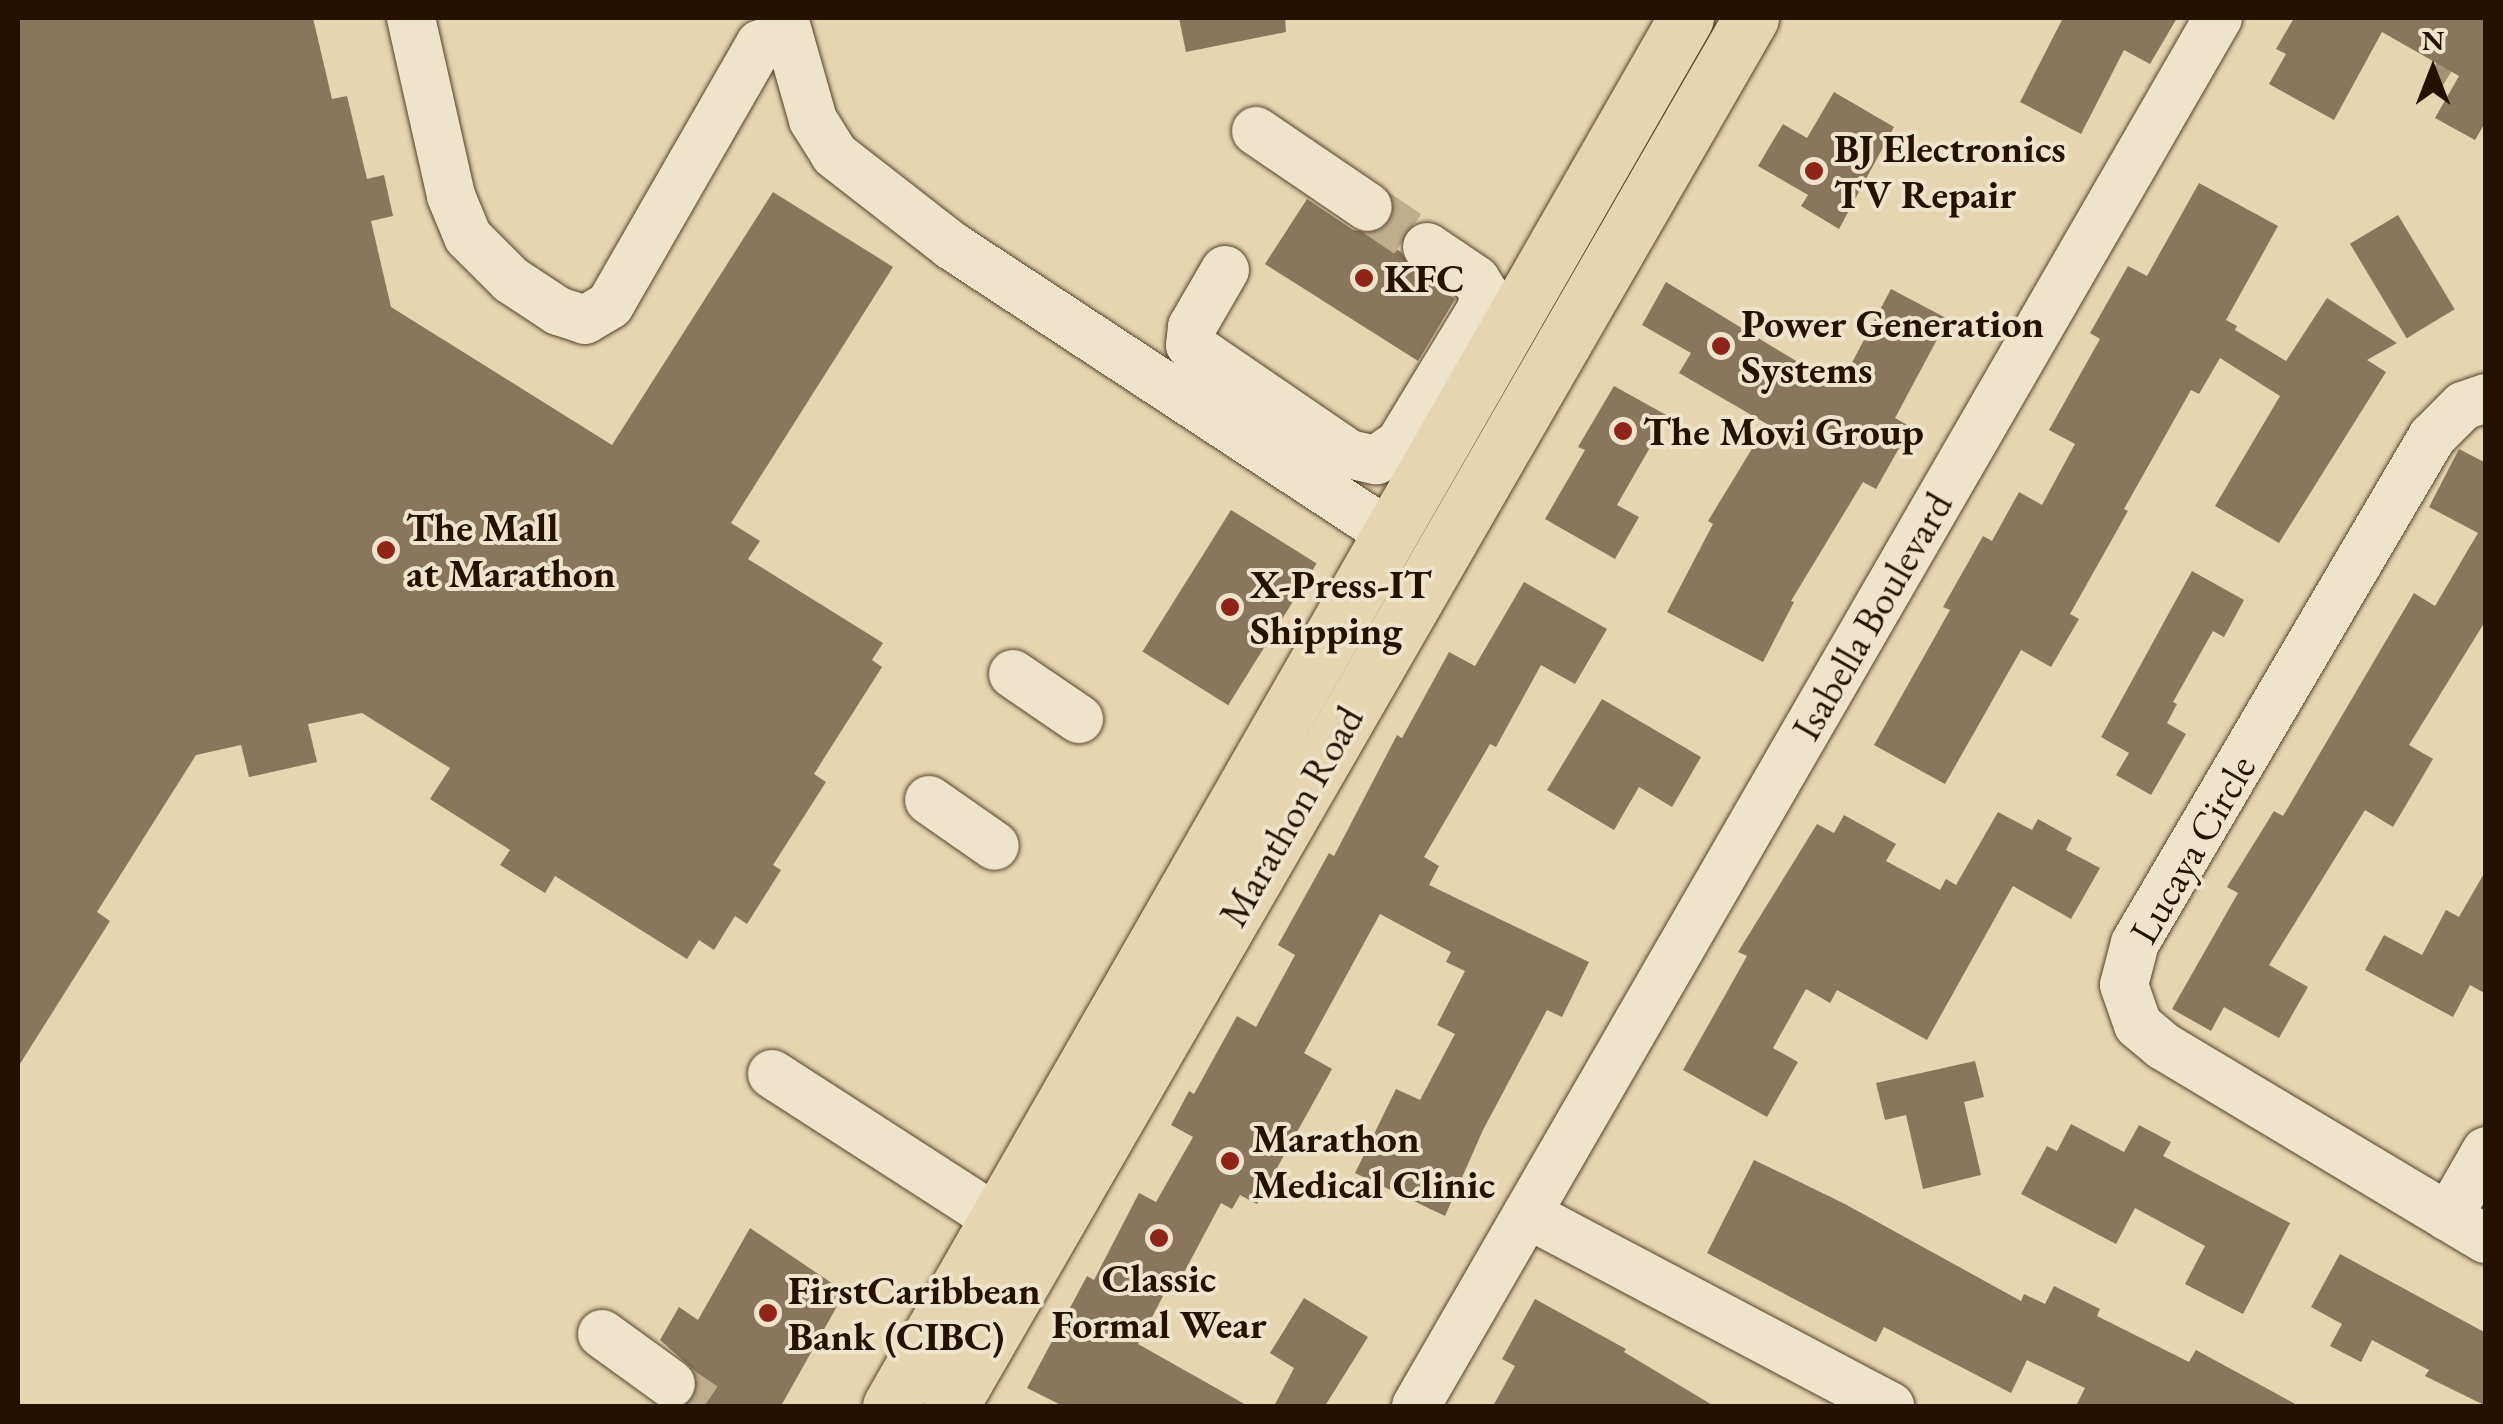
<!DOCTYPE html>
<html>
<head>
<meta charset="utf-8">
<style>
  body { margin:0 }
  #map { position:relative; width:2503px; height:1424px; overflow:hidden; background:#e7d4b0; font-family:"EB Garamond",serif }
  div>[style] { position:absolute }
  .water>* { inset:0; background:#a59274; transform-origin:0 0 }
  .building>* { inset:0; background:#8a765c; transform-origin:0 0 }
  .minor-tunnel>* { height:48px; margin-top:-24px; transform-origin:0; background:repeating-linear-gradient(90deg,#c0ad8d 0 48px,transparent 0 72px) }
  .roads { filter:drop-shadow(0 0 2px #56422c) drop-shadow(0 0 2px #56422c) }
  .minor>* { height:48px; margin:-24px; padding:0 24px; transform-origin:24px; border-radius:24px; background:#efe3cc }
  .major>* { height:55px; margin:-27.5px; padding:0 27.5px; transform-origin:27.5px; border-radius:27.5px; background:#e7d4b0 }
  .dots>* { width:28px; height:28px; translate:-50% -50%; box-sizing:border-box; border:5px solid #efe3cc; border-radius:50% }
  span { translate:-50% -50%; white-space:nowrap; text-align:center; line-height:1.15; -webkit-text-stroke:8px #efe3cc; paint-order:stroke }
  .poi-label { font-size:40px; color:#261100; font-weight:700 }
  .left { translate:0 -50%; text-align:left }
  .street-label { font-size:40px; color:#261100 }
  .frame { position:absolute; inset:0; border:20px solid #261100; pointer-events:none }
  .north { position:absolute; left:2383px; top:20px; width:100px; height:100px; -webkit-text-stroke:8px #efe3cc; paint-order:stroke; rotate:0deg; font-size:28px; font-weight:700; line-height:40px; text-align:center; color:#261100 }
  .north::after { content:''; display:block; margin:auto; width:35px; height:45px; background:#261100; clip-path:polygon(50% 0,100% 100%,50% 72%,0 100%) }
</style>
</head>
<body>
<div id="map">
  <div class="water">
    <i style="left:2448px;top:44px;width:17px;height:48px;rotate:31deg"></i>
  </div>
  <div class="building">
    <i style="clip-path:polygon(18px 18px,313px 18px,332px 99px,347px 96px,367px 179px,384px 175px,393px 216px,371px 221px,391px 307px,612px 445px,773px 192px,893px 267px,731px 523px,760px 541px,748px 559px,883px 643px,872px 660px,882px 667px,814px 774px,826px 782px,773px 865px,781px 870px,747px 924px,735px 916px,714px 950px,699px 940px,687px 959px,555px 876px,545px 893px,500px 865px,510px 850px,430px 799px,450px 768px,362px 713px,308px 724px,317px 762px,249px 777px,241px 745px,196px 755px,97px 912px,110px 921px,18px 1067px)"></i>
    <i style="clip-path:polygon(1179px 18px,1285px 18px,1286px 32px,1186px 52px)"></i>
    <i style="clip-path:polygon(2063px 18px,2177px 18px,2150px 64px,2124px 50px,2081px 134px,2020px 102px)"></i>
    <i style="clip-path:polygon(2294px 18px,2486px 18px,2486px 121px,2475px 140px,2435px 118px,2459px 76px,2382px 32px,2334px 120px,2269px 84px,2286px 54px,2276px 49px)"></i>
    <i style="clip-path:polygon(1834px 92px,1894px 127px,1839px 229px,1801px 206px,1808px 195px,1758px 166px,1783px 124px,1807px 138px)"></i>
    <i style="clip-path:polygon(2199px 183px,2278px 226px,2226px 320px,2237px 326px,2235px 330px,2286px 361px,2327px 298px,2397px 343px,2367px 360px,2386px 372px,2279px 543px,2215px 506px,2280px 396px,2220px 358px,2199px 394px,2191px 390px,2124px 509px,2128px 511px,2070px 614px,2079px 619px,2051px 667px,2021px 650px,1945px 784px,1874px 745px,1950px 610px,1943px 607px,1983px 536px,1992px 541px,2019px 492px,2042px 505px,2075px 444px,2049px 430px,2100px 339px,2090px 333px,2128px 266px,2147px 276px)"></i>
    <i style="clip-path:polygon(1307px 199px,1353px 230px,1372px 233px,1401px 252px,1411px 269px,1455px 299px,1418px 361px,1265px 264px)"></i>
    <i style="left:2398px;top:215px;width:110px;height:56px;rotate:59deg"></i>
    <i style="clip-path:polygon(1666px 282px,1839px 387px,1891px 289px,1948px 319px,1895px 418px,1911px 427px,1876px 489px,1863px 482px,1791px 601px,1794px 602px,1763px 662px,1667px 612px,1713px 524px,1708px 521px,1767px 424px,1679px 373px,1691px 353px,1642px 325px)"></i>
    <i style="clip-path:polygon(1614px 386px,1668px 416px,1617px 505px,1639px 517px,1615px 559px,1545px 519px,1585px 450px,1578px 447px)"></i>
    <i style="clip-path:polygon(2459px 449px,2486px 463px,2486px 620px,2409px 745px,2433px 759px,2393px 827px,2365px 810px,2269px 965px,2308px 987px,2279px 1038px,2224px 1007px,2211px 1031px,2172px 1009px,2238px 893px,2227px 887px,2274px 811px,2283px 816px,2414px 593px,2435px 606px,2478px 533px,2429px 507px)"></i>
    <i style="left:1231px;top:510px;width:101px;height:167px;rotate:32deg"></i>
    <i style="clip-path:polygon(2192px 571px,2244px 600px,2224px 637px,2213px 631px,2173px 702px,2177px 704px,2167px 723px,2186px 734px,2151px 795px,2116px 775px,2129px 753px,2101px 737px)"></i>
    <i style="clip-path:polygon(1524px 582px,1607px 629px,1575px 684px,1541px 665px,1496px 747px,1490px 744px,1424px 857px,1439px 866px,1429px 885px,1589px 962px,1562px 1017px,1547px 1010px,1483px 1130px,1445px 1216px,1355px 1173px,1396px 1089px,1420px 1100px,1455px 1034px,1437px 1025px,1465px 971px,1446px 962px,1451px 952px,1380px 914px,1304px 1053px,1332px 1069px,1257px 1204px,1240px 1195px,1232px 1209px,1221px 1203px,1179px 1282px,1172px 1279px,1138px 1344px,1248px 1406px,1063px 1406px,1027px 1388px,1087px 1276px,1094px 1280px,1139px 1193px,1156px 1202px,1193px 1137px,1171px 1125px,1189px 1091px,1194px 1094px,1237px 1016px,1256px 1027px,1295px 955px,1278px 945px,1329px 853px,1334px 856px,1397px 735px,1402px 738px,1449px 652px,1475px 666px)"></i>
    <i style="clip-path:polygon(1602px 699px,1701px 757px,1672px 807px,1639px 787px,1614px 830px,1547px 790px)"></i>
    <i style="clip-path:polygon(1998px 812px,2032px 830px,2038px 819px,2072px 838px,2066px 850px,2100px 868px,2071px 919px,2013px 886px,1927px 1040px,1837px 990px,1830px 1003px,1806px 989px,1773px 1048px,1798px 1062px,1767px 1117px,1683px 1070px,1747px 956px,1738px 952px,1817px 824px,1834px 833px,1844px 815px,1896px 844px,1886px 861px,1940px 890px,1946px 879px,1956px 885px)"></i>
    <i style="clip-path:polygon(2486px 870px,2486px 994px,2470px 985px,2453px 1017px,2365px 970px,2384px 935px,2422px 955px,2446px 910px,2459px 917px)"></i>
    <i style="clip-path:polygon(1975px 1061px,1984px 1097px,1964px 1102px,1981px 1175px,1923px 1189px,1906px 1115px,1885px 1120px,1876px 1083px)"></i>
    <i style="clip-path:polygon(2071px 1124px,2124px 1152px,2139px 1125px,2171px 1142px,2163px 1156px,2290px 1223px,2243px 1314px,2185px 1284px,2205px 1246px,2135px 1208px,2116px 1244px,2021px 1194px,2047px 1146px,2057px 1151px)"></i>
    <i style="clip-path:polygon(1754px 1160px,1843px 1203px,2021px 1301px,2024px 1294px,2045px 1304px,2054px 1286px,2100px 1309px,2097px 1316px,2189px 1362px,2196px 1350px,2299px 1406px,2076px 1406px,2085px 1388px,2027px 1360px,2011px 1393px,1884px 1327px,1876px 1342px,1707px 1253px)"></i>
    <i style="clip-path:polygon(750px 1228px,845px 1292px,781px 1406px,693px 1406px,689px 1404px,698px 1388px,696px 1372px,660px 1340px,679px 1307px,698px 1320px)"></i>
    <i style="clip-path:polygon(2340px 1254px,2486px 1333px,2486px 1406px,2425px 1376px,2429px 1370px,2372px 1340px,2361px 1362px,2330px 1346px,2342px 1324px,2311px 1307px)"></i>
    <i style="clip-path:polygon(1304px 1298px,1368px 1337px,1325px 1406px,1274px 1406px,1294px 1368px,1270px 1353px)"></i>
    <i style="clip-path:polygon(1535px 1299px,1626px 1349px,1624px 1352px,1714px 1406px,1493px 1406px,1515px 1366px,1502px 1359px)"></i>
  </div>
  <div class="minor-tunnel">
    <i style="left:1368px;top:207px;width:71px;rotate:34.1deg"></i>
    <i style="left:671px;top:1384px;width:40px;rotate:34deg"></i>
  </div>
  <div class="roads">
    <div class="minor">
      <i style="left:411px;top:18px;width:182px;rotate:77.3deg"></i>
      <i style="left:451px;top:196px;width:44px;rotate:67.5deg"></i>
      <i style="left:468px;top:237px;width:61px;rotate:45deg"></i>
      <i style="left:511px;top:280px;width:56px;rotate:33.4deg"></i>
      <i style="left:558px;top:311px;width:28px;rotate:18deg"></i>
      <i style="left:585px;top:320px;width:29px;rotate:-31deg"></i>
      <i style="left:610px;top:305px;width:301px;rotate:-60.1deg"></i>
      <i style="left:760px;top:44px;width:30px;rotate:-14deg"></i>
      <i style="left:784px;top:18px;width:106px;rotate:74.1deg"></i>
      <i style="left:813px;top:120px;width:41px;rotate:57.8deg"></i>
      <i style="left:835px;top:155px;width:148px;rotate:37.9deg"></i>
      <i style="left:952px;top:246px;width:526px;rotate:33.3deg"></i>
      <i style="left:1256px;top:131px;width:135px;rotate:34.2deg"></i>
      <i style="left:1225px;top:270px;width:66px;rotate:120.1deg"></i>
      <i style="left:1192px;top:327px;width:18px;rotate:96deg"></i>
      <i style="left:1190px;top:345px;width:193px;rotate:34.4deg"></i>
      <i style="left:1349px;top:454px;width:28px;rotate:13deg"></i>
      <i style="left:1376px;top:460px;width:29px;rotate:-35deg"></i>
      <i style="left:1400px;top:443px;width:156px;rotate:-58.7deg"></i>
      <i style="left:1481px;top:310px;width:17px;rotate:-80deg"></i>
      <i style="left:1484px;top:293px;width:15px;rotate:-122deg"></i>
      <i style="left:1476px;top:280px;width:59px;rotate:-146deg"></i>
      <i style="left:2486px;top:398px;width:24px;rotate:161deg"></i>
      <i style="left:2463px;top:406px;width:44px;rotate:135deg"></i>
      <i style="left:2432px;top:437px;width:587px;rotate:120.41deg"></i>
      <i style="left:2135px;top:943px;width:43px;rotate:104.7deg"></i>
      <i style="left:2124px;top:985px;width:42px;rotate:70.7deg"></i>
      <i style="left:2138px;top:1025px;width:33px;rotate:40deg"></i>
      <i style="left:2163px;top:1046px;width:376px;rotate:30.9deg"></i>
      <i style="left:1013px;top:674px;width:80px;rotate:34.3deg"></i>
      <i style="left:929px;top:800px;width:80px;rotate:34.9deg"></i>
      <i style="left:772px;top:1074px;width:271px;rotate:32.8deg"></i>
      <i style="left:1527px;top:1214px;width:411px;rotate:27.9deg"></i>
      <i style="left:2448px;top:1217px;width:76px;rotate:-60.1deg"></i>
      <i style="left:602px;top:1334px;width:85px;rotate:35.9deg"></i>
      <i style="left:1416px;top:1406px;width:1603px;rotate:-59.98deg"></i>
    </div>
    <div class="major">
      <i style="left:890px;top:1406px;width:1600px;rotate:-60.17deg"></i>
      <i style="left:951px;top:1406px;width:1602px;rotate:-60.04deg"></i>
    </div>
  </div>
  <div class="dots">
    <i style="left:1814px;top:171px;background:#8f2418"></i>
    <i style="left:1364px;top:278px;background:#8f2418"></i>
    <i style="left:1721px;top:346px;background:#8f2418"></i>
    <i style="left:1623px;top:431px;background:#8f2418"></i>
    <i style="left:386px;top:550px;background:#8f2418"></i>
    <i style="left:1230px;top:607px;background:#8f2418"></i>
    <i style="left:1230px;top:1161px;background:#8f2418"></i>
    <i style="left:1159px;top:1238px;background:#8f2418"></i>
    <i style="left:768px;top:1313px;background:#8f2418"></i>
  </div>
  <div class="poi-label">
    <span class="left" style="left:1834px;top:171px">BJ Electronics<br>TV Repair</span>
    <span class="left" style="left:1384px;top:278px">KFC</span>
    <span class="left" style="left:1741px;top:346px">Power Generation<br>Systems</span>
    <span class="left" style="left:1643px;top:431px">The Movi Group</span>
    <span class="left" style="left:406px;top:550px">The Mall<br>at Marathon</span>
    <span class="left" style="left:1250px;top:607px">X-Press-IT<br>Shipping</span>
    <span class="left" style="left:1252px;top:1161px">Marathon<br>Medical Clinic</span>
    <span style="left:1159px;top:1301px">Classic<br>Formal Wear</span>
    <span class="left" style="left:788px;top:1313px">FirstCaribbean<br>Bank (CIBC)</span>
  </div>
  <div class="street-label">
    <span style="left:1872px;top:616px;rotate:-60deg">Isabella Boulevard</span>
    <span style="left:1291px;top:816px;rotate:-60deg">Marathon Road</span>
    <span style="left:2192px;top:849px;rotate:-60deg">Lucaya Circle</span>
  </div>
  <div class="frame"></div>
  <div class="north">N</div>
</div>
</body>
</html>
